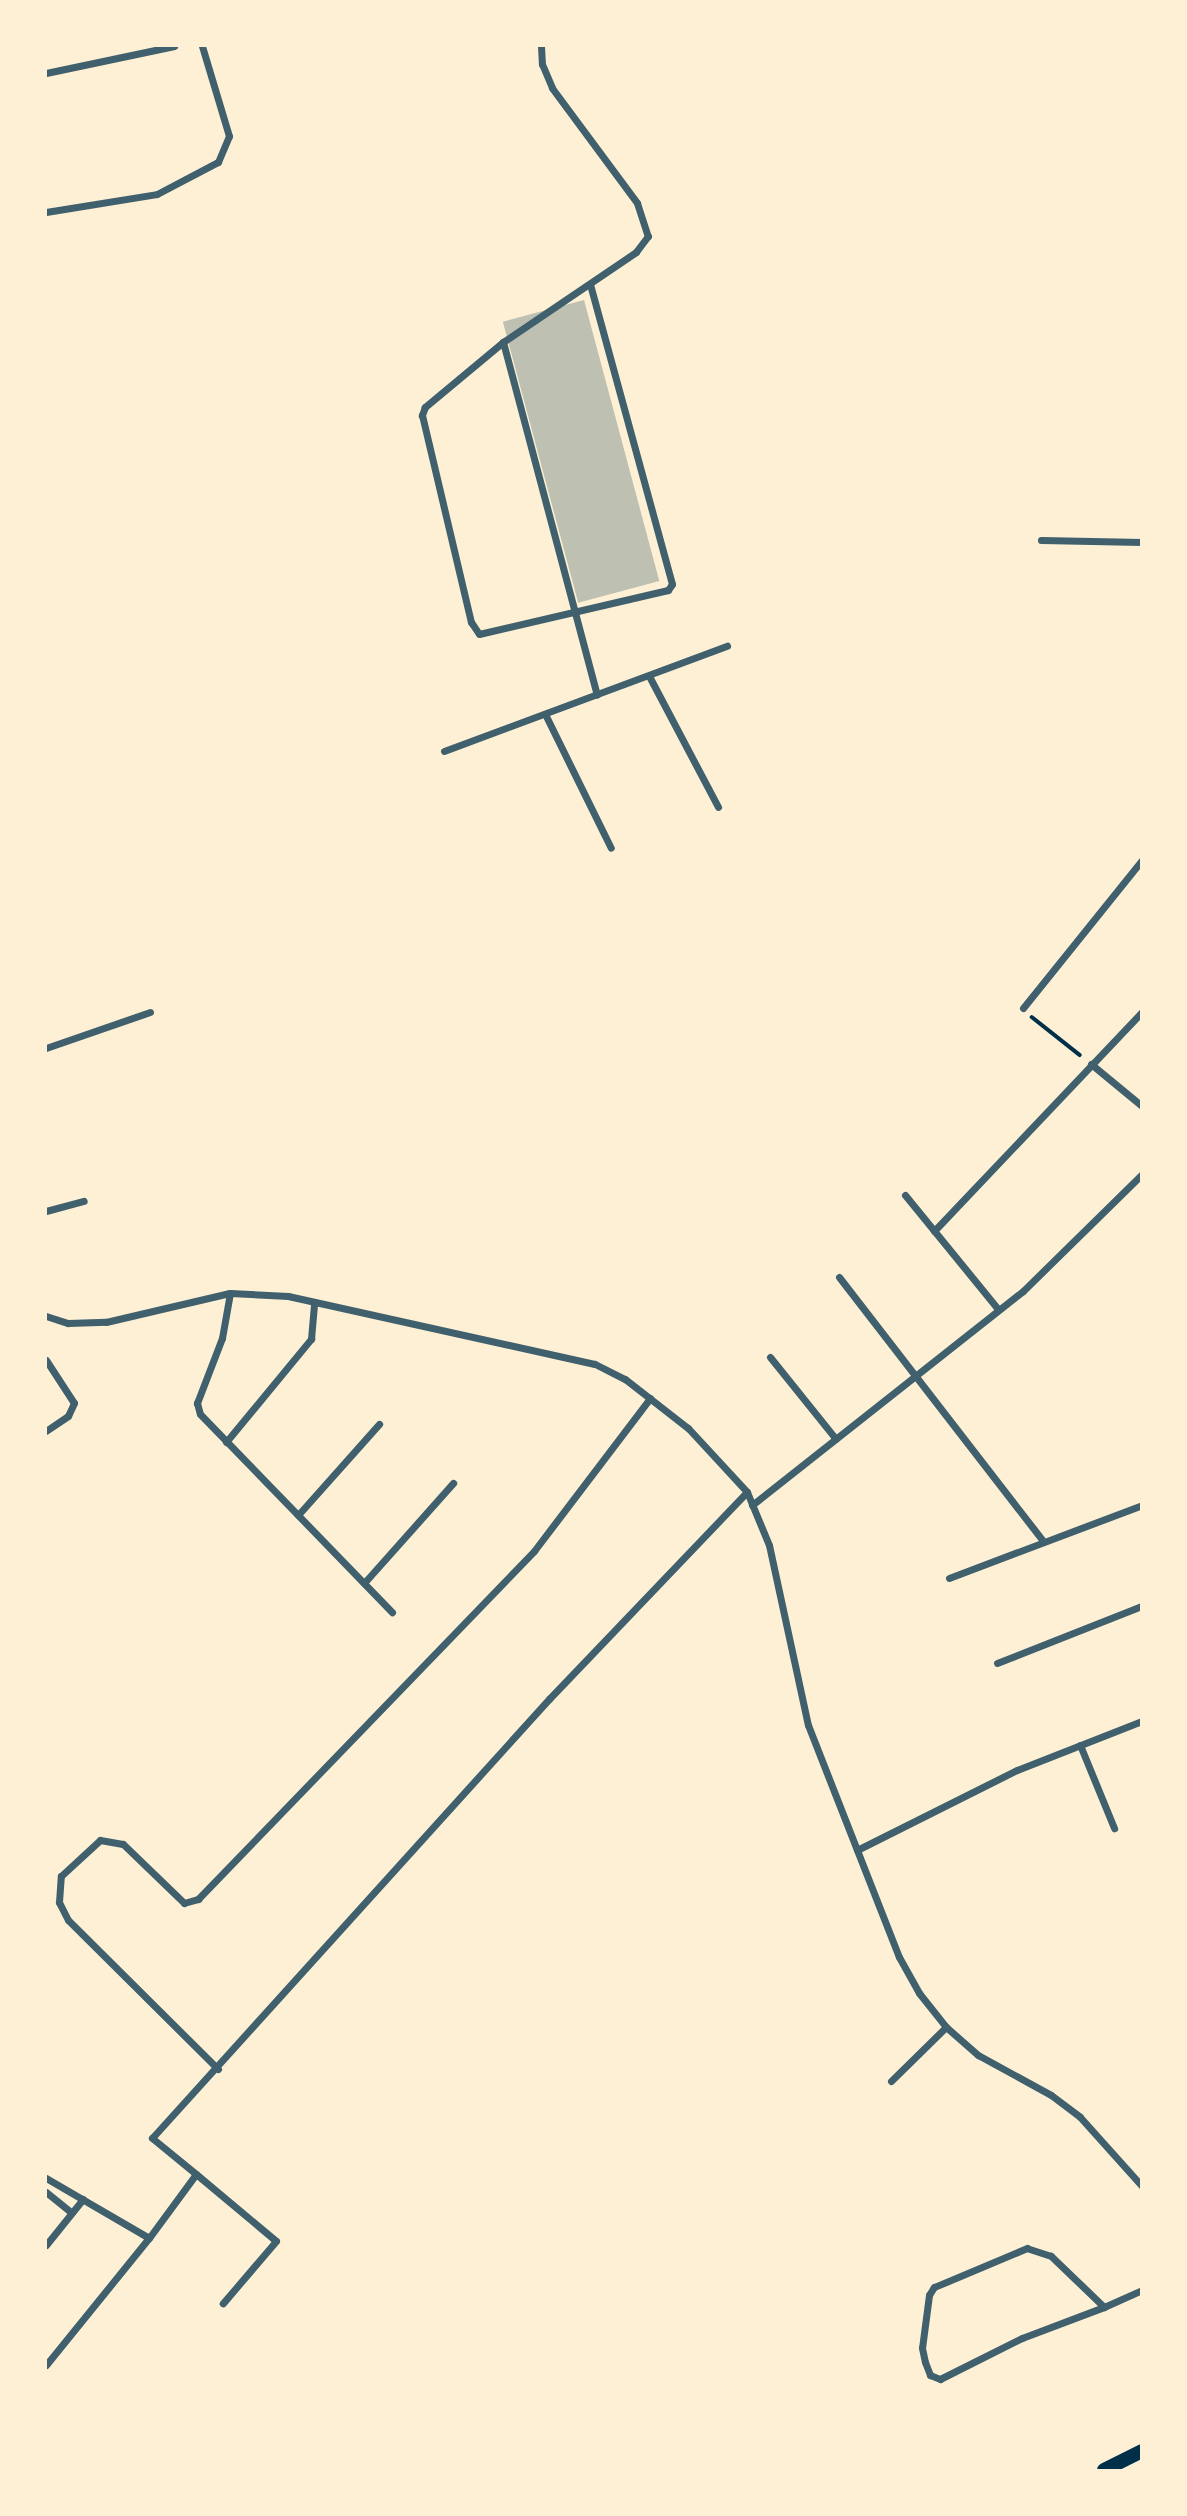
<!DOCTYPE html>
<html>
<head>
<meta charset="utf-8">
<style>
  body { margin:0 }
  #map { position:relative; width:1187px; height:2516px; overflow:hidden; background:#fdf0d5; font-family:Overpass,sans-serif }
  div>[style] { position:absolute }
  .building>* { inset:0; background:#bec0b2; transform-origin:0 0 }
  .path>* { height:3.5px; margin:-1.75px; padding:0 1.75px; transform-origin:1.75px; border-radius:1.75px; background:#003049 }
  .minor>* { height:7px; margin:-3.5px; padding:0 3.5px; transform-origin:3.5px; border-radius:3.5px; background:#3f606c }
  .secondary>* { height:14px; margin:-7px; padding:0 7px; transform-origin:7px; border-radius:7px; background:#003049 }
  span { translate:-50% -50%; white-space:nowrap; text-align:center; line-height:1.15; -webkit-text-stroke:7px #fdf0d5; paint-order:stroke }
  .frame { position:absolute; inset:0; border:47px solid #fdf0d5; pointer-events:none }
</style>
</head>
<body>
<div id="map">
  <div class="building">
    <i style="left:584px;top:300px;width:291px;height:84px;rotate:75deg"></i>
  </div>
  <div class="path">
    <i style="left:1032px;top:1017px;width:61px;rotate:38.4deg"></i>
  </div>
  <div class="minor">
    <i style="left:541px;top:46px;width:18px;rotate:87deg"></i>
    <i style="left:542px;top:64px;width:26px;rotate:67deg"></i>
    <i style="left:552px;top:88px;width:143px;rotate:53.5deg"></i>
    <i style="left:637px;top:203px;width:35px;rotate:72deg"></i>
    <i style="left:648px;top:236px;width:20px;rotate:127deg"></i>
    <i style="left:636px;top:252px;width:161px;rotate:145.9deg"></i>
    <i style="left:503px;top:342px;width:102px;rotate:140.2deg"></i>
    <i style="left:425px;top:407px;width:9px;rotate:111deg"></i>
    <i style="left:422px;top:415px;width:213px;rotate:76.7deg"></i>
    <i style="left:471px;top:622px;width:14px;rotate:56deg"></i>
    <i style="left:479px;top:634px;width:194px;rotate:-13.1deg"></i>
    <i style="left:668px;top:590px;width:7px;rotate:-56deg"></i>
    <i style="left:672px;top:584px;width:310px;rotate:-105.3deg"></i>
    <i style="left:46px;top:73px;width:131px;rotate:-11.9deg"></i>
    <i style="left:46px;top:212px;width:112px;rotate:-9.2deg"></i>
    <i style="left:157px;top:194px;width:69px;rotate:-27.7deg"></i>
    <i style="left:218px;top:162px;width:28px;rotate:-67deg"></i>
    <i style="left:229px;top:136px;width:94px;rotate:-106.7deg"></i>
    <i style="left:503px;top:342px;width:365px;rotate:75.1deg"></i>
    <i style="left:1041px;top:540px;width:101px;rotate:1.1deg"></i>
    <i style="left:649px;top:676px;width:148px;rotate:62.2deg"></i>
    <i style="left:545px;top:714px;width:149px;rotate:63.8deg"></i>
    <i style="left:444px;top:751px;width:302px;rotate:-20.4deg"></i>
    <i style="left:1023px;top:1008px;width:190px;rotate:-51.2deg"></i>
    <i style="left:46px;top:1048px;width:110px;rotate:-19.1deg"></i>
    <i style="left:1091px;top:1064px;width:66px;rotate:39.5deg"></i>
    <i style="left:905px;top:1195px;width:147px;rotate:50.8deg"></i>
    <i style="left:46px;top:1211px;width:39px;rotate:-15deg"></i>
    <i style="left:934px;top:1231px;width:302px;rotate:-46.5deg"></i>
    <i style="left:839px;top:1277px;width:332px;rotate:52.3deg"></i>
    <i style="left:230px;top:1293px;width:46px;rotate:100.1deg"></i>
    <i style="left:222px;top:1338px;width:70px;rotate:111deg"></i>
    <i style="left:197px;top:1403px;width:11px;rotate:75deg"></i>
    <i style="left:200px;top:1414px;width:276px;rotate:45.9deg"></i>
    <i style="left:46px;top:1316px;width:23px;rotate:18deg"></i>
    <i style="left:68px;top:1323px;width:38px;rotate:-2deg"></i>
    <i style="left:106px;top:1322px;width:127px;rotate:-13.2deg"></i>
    <i style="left:230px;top:1293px;width:58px;rotate:3deg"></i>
    <i style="left:288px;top:1296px;width:314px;rotate:12.5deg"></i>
    <i style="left:595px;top:1364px;width:34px;rotate:27deg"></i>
    <i style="left:625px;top:1379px;width:80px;rotate:37.9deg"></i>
    <i style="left:688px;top:1428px;width:87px;rotate:47.3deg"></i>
    <i style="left:747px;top:1492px;width:57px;rotate:67.5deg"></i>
    <i style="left:769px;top:1545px;width:184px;rotate:77.8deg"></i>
    <i style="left:808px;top:1725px;width:249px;rotate:68.6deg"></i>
    <i style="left:899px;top:1957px;width:41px;rotate:60.9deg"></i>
    <i style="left:919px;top:1993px;width:43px;rotate:51.5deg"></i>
    <i style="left:946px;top:2027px;width:43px;rotate:41.2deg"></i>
    <i style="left:978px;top:2055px;width:83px;rotate:28.7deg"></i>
    <i style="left:1051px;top:2095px;width:36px;rotate:37deg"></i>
    <i style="left:1080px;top:2117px;width:93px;rotate:48.1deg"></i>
    <i style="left:770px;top:1357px;width:105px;rotate:51.2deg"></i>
    <i style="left:46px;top:1360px;width:51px;rotate:56.9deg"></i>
    <i style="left:74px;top:1403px;width:14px;rotate:115deg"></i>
    <i style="left:68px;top:1416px;width:27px;rotate:146deg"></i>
    <i style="left:226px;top:1442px;width:134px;rotate:-50.5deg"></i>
    <i style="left:311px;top:1339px;width:36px;rotate:-85deg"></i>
    <i style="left:752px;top:1505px;width:345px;rotate:-38.3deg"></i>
    <i style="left:1023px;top:1291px;width:167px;rotate:-44.5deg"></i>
    <i style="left:298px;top:1515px;width:122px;rotate:-48.3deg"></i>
    <i style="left:949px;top:1578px;width:206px;rotate:-20.7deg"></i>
    <i style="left:364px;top:1583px;width:134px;rotate:-48.3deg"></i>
    <i style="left:997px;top:1663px;width:156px;rotate:-21.5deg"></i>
    <i style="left:1080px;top:1745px;width:90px;rotate:67.7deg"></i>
    <i style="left:857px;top:1850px;width:179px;rotate:-26.6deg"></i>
    <i style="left:1017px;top:1770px;width:134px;rotate:-21.4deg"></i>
    <i style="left:218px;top:2069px;width:211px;rotate:-135.2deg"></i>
    <i style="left:68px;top:1920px;width:20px;rotate:-117deg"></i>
    <i style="left:59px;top:1902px;width:26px;rotate:-86deg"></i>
    <i style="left:61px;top:1876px;width:53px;rotate:-42.7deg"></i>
    <i style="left:100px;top:1840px;width:23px;rotate:10deg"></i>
    <i style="left:123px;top:1844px;width:85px;rotate:44deg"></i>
    <i style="left:184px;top:1903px;width:15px;rotate:-16deg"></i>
    <i style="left:198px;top:1899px;width:484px;rotate:-46deg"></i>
    <i style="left:534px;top:1551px;width:192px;rotate:-52.8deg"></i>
    <i style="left:891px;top:2081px;width:77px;rotate:-44.5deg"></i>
    <i style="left:196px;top:2174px;width:104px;rotate:39.9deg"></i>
    <i style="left:276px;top:2241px;width:82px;rotate:130.5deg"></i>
    <i style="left:46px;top:2178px;width:119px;rotate:30.2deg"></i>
    <i style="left:149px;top:2238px;width:79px;rotate:-53.7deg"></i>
    <i style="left:196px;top:2174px;width:57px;rotate:-140.7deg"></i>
    <i style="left:152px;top:2138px;width:592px;rotate:-47.88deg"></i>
    <i style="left:549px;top:1699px;width:286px;rotate:-46.3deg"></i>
    <i style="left:46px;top:2192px;width:33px;rotate:39deg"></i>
    <i style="left:46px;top:2245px;width:59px;rotate:-51.2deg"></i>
    <i style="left:1104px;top:2307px;width:74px;rotate:-136.1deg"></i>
    <i style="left:1051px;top:2256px;width:25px;rotate:-162deg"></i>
    <i style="left:1027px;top:2248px;width:101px;rotate:157.2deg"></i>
    <i style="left:934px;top:2287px;width:9px;rotate:122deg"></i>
    <i style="left:929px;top:2295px;width:53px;rotate:97.5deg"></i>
    <i style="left:922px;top:2348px;width:14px;rotate:78deg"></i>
    <i style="left:925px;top:2362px;width:14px;rotate:69deg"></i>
    <i style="left:930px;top:2375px;width:11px;rotate:22deg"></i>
    <i style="left:940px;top:2379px;width:92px;rotate:-26.6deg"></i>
    <i style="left:1022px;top:2338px;width:88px;rotate:-20.7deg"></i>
    <i style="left:1104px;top:2307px;width:42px;rotate:-24.1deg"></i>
    <i style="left:46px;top:2365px;width:164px;rotate:-51deg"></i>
  </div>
  <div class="secondary">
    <i style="left:1104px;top:2470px;width:42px;rotate:-26.6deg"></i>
  </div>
  <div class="frame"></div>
</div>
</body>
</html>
